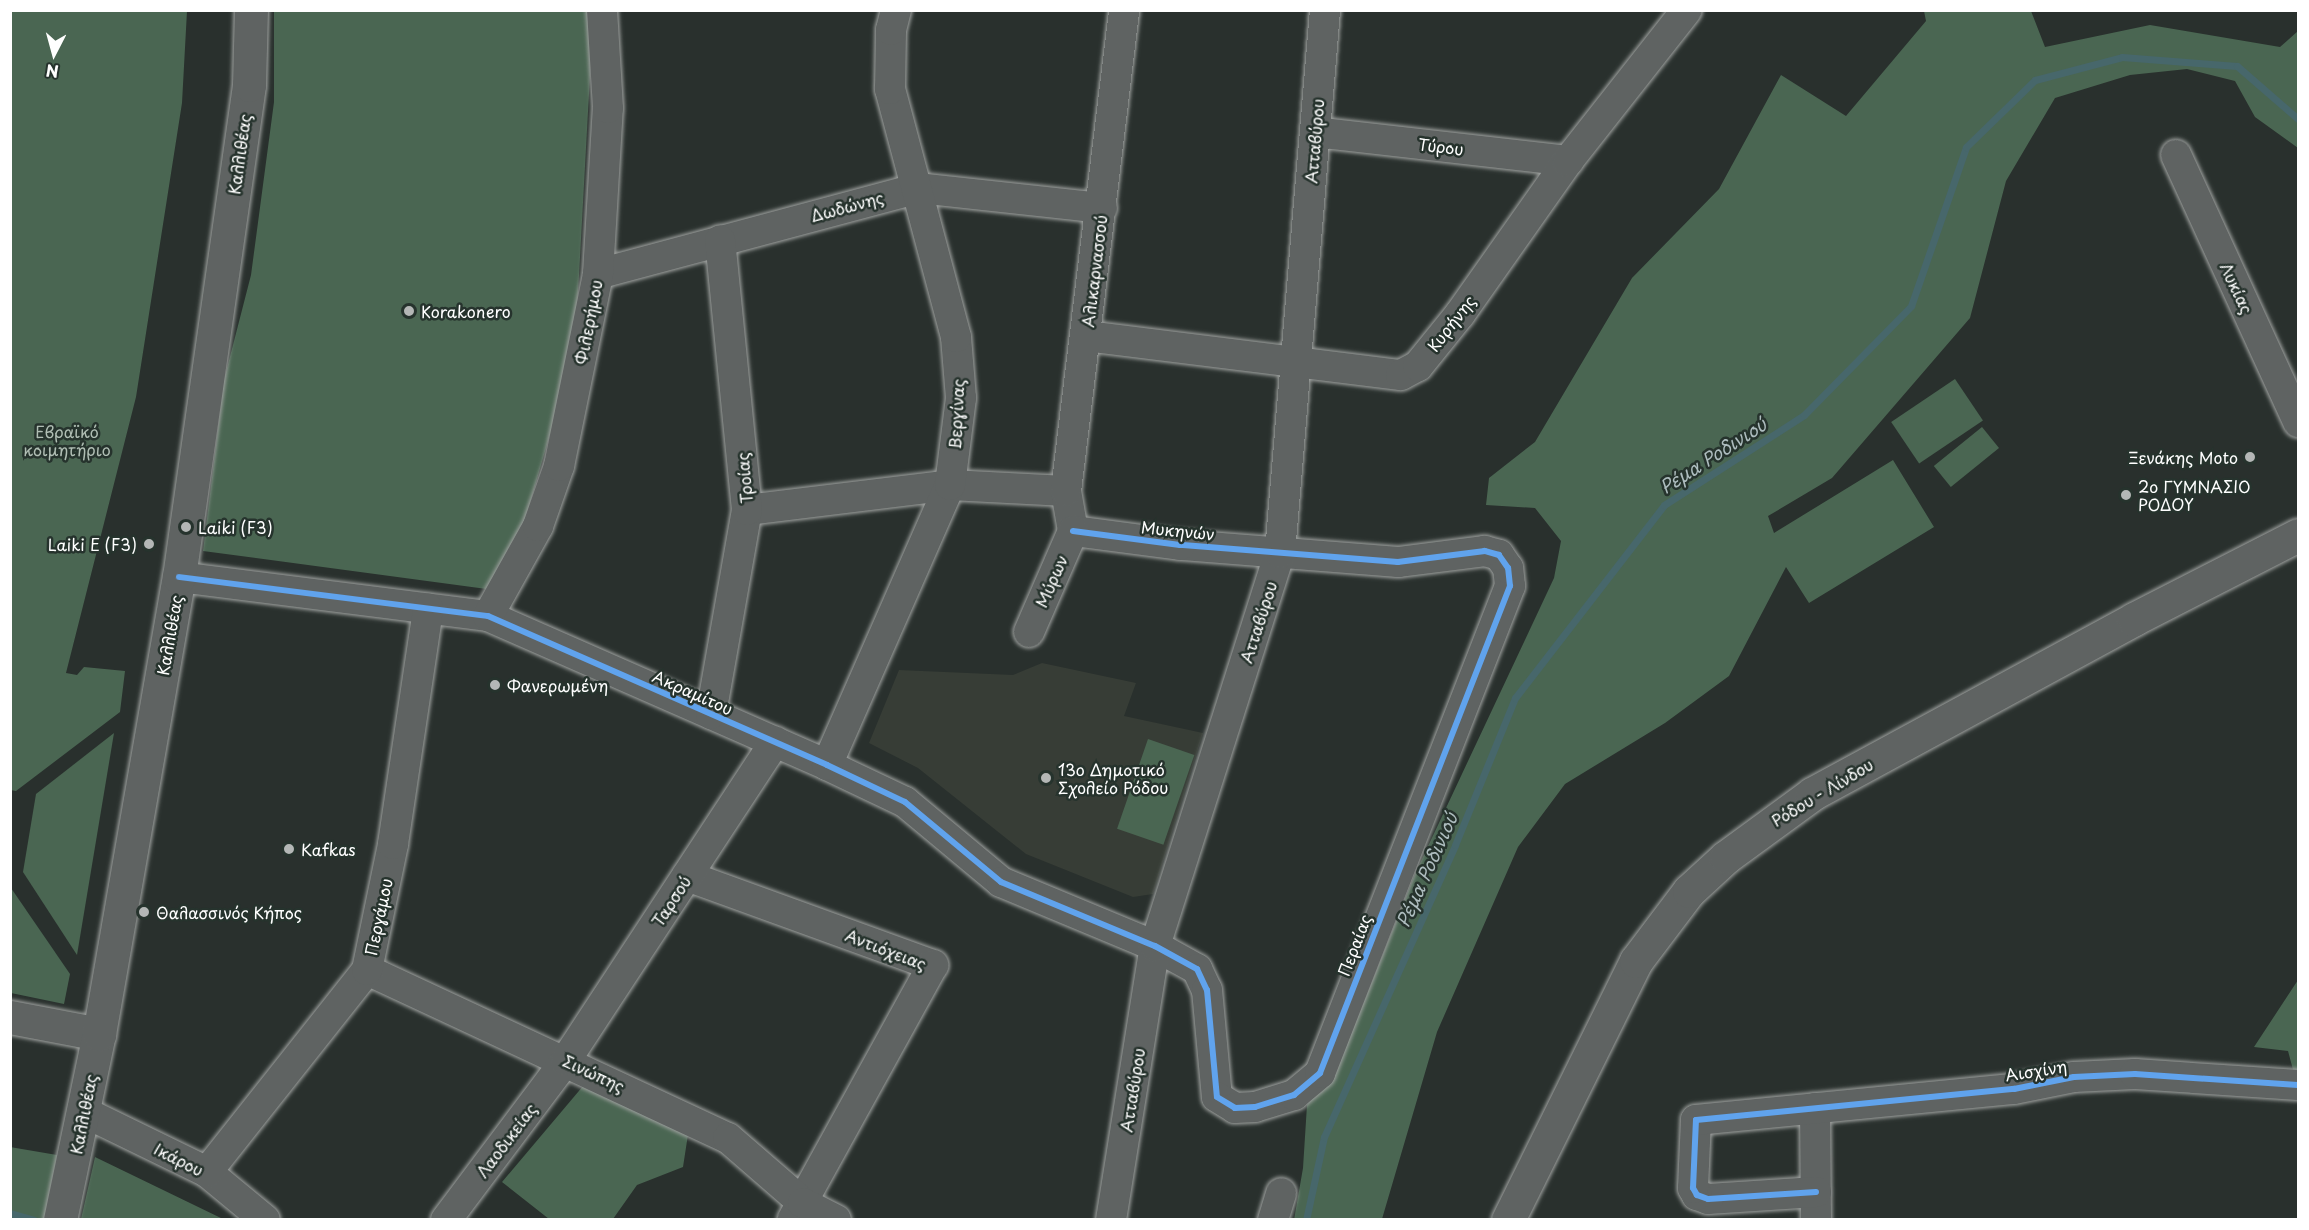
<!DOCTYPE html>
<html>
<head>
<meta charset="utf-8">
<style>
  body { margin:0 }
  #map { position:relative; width:2309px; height:1230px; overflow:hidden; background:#29302d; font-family:"Playpen Sans",sans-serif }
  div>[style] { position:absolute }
  .built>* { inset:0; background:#373d36 }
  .green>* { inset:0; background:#4a6652; transform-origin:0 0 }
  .stream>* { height:7px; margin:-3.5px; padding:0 3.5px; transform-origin:3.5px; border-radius:3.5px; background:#47676b }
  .roads { filter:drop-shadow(0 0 2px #9fa2a0) drop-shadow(0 0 2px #9fa2a0) }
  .minor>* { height:30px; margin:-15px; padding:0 15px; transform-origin:15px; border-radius:15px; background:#5f6362 }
  .major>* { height:33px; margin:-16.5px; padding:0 16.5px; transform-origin:16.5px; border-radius:16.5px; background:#5f6362 }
  .cycleway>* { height:6px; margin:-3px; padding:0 3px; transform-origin:3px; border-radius:3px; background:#60a3ed }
  .dots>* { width:16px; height:16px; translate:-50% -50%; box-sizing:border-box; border:3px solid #26332d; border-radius:50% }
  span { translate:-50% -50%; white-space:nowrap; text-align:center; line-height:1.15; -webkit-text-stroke:5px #26332d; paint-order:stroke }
  .street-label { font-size:16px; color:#fff }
  .poi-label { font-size:16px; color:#fff }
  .left { translate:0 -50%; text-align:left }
  .right { translate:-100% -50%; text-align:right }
  .park-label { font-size:16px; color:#b0beb4 }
  .water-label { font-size:18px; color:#aebdbf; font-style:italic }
  .frame { position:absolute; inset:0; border:12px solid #fff; pointer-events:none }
  .north { position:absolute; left:24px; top:24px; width:60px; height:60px; -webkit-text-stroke:4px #26332d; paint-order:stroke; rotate:186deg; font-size:16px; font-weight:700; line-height:24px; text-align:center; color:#fff }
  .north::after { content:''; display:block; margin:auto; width:21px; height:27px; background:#fff; clip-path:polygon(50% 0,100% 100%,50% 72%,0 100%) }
</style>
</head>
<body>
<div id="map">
  <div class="built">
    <i style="clip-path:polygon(1042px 663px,1136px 683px,1124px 716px,1203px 733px,1153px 894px,1133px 897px,1026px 854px,918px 768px,869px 743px,899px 670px,1013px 675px)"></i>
  </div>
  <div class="green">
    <i style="clip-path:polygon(10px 11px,187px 11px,182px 103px,136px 397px,66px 673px,77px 675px,84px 667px,125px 671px,120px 712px,16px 791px,10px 790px)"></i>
    <i style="clip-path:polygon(274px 11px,589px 11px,592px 39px,575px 348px,526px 517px,494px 590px,203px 551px,224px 380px,251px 275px,274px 102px)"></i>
    <i style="clip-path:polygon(1924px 11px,2031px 11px,2045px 47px,2150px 25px,2280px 47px,2298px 31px,2298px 148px,2255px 117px,2235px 81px,2187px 69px,2130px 75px,2055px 98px,2006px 181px,1970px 318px,1832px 478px,1768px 516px,1774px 533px,1893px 460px,1934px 527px,1809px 603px,1786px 567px,1729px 676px,1665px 723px,1565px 784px,1518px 847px,1437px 1032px,1382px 1219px,1294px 1220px,1303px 1168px,1307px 1105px,1340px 1062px,1415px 874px,1554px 578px,1561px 541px,1535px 508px,1486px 505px,1489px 478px,1535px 442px,1632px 278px,1719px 189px,1781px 75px,1846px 116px,1926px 21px)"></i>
    <i style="left:1955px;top:379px;width:50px;height:77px;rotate:56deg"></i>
    <i style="left:1982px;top:427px;width:27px;height:62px;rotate:51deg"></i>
    <i style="clip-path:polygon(114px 733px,77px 955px,23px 872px,36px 794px)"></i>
    <i style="left:1148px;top:739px;width:49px;height:95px;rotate:19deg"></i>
    <i style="clip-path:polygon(11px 888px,70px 974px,64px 1004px,11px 993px)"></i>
    <i style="clip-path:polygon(2298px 980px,2298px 1077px,2295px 1077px,2288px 1051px,2254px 1047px)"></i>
    <i style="clip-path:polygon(589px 1079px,689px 1128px,683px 1167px,637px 1185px,613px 1219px,549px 1219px,502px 1182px)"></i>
    <i style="clip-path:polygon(10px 1147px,57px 1155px,44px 1219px,11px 1219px)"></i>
    <i style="clip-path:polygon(95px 1157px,223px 1219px,224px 1219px,81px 1219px)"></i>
  </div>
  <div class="stream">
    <i style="left:10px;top:1213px;width:25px;rotate:16deg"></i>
    <i style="left:1306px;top:1220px;width:85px;rotate:-77.8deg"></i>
    <i style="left:1324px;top:1137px;width:320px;rotate:-65.8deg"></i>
    <i style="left:1455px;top:845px;width:159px;rotate:-67.8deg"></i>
    <i style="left:1515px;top:698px;width:244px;rotate:-52.3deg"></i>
    <i style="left:1664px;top:505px;width:166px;rotate:-32.7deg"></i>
    <i style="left:1804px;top:415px;width:153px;rotate:-45.5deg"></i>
    <i style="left:1911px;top:306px;width:168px;rotate:-70.9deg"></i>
    <i style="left:1966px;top:147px;width:96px;rotate:-44.2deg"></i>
    <i style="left:2035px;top:80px;width:90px;rotate:-14.8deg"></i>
    <i style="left:2122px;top:57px;width:115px;rotate:4.5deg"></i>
    <i style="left:2237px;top:66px;width:81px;rotate:41deg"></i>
  </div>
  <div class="roads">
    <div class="minor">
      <i style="left:1315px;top:132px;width:255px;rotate:6.5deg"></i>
      <i style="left:2176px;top:155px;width:294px;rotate:65.4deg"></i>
      <i style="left:598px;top:274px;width:331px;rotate:-15deg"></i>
      <i style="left:918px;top:188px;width:185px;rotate:6.2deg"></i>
      <i style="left:1086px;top:336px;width:317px;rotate:7.1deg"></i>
      <i style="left:1401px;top:375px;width:19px;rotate:-28deg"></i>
      <i style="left:1418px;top:366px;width:67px;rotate:-51.1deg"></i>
      <i style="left:1460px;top:314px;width:187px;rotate:-54.8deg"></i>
      <i style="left:1568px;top:161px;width:192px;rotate:-51.8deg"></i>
      <i style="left:747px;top:510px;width:205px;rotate:-7deg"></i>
      <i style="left:950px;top:485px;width:116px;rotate:3deg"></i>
      <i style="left:1073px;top:531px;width:41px;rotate:-99.9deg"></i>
      <i style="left:1066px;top:491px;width:484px;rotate:-83.1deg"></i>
      <i style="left:179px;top:577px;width:311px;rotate:7.2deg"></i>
      <i style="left:488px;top:616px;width:370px;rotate:23.7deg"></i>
      <i style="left:827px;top:765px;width:86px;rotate:25.4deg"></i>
      <i style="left:905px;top:802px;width:125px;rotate:39.8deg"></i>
      <i style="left:1001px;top:882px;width:167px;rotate:22.6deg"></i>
      <i style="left:1155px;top:946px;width:48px;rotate:28.7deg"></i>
      <i style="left:1197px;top:969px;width:23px;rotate:65deg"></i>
      <i style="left:1207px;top:990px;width:107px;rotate:84.7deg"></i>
      <i style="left:1217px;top:1097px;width:21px;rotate:31deg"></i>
      <i style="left:1235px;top:1108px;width:20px;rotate:-3deg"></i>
      <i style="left:1255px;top:1107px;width:41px;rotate:-17.1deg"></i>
      <i style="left:1294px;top:1095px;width:34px;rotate:-40deg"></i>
      <i style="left:1320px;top:1073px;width:523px;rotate:-68.69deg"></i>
      <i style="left:1510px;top:586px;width:18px;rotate:-96deg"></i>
      <i style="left:1508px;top:568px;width:16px;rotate:-125deg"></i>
      <i style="left:1499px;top:555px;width:15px;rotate:-164deg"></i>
      <i style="left:1485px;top:551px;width:88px;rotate:172.8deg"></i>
      <i style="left:1398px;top:562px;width:219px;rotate:-175.5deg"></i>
      <i style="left:1180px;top:545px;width:108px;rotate:-172.5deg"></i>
      <i style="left:488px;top:616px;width:103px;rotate:-60.9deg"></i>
      <i style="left:538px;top:526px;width:64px;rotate:-70.7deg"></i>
      <i style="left:559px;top:466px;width:196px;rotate:-78.5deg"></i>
      <i style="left:598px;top:274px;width:166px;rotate:-86.6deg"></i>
      <i style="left:608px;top:108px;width:98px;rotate:-93.5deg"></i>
      <i style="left:1029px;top:632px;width:110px;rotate:-66.5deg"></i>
      <i style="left:711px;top:714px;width:207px;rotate:-80deg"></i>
      <i style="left:747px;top:510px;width:271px;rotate:-95.7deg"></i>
      <i style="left:827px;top:765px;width:306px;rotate:-66.3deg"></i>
      <i style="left:950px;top:485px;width:88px;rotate:-82.8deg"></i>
      <i style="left:961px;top:398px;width:61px;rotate:-94.7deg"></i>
      <i style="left:956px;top:337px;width:257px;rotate:-104.9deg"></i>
      <i style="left:890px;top:89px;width:59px;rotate:-89deg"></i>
      <i style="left:891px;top:30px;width:21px;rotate:-76deg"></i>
      <i style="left:687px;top:876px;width:262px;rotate:19.9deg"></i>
      <i style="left:933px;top:965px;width:291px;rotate:118.9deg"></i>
      <i style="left:367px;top:970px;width:398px;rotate:25deg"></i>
      <i style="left:728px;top:1138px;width:99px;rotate:40.9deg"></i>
      <i style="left:803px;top:1203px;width:37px;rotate:27deg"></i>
      <i style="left:1815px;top:1108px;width:112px;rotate:89.5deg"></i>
      <i style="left:84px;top:1112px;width:137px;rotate:26deg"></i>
      <i style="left:207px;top:1172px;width:75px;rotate:39.6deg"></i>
      <i style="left:207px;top:1172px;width:258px;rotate:-51.6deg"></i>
      <i style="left:367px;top:970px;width:129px;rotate:-78.3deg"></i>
      <i style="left:393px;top:844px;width:238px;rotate:-81.5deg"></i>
      <i style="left:1816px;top:1192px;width:108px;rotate:176.3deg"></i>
      <i style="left:1708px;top:1199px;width:12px;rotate:-160deg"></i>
      <i style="left:1697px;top:1195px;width:8px;rotate:-120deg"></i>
      <i style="left:1693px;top:1188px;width:68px;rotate:-87.5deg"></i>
      <i style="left:1696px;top:1120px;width:320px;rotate:-5.6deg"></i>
      <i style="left:2014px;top:1089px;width:61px;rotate:-11.3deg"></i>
      <i style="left:2074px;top:1077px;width:61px;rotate:-2.8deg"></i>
      <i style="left:2135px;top:1074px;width:163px;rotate:3.9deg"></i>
      <i style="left:446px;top:1220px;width:200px;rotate:-53.1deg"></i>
      <i style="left:566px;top:1060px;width:381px;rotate:-56.7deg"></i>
      <i style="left:1111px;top:1220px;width:278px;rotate:-80.9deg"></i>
      <i style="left:1155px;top:946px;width:412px;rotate:-72.4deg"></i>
      <i style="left:1280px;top:553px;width:545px;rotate:-85.26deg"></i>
      <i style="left:1273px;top:1220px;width:28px;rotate:-73deg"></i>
    </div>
    <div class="major">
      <i style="left:10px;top:1017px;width:91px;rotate:10.8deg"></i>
      <i style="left:60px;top:1220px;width:190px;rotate:-78.2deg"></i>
      <i style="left:99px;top:1034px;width:464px;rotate:-80.1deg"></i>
      <i style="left:179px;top:577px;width:497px;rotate:-81.9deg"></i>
      <i style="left:249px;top:85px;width:75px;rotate:-88.5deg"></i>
      <i style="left:1508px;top:1220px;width:289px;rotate:-63.7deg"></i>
      <i style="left:1636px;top:961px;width:88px;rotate:-52.9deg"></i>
      <i style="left:1689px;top:891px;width:50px;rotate:-42.6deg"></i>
      <i style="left:1726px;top:857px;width:107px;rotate:-36.2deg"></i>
      <i style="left:1812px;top:794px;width:366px;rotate:-28.5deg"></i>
      <i style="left:2134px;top:619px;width:184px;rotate:-27.1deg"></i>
    </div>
  </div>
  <div class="cycleway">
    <i style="left:179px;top:577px;width:311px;rotate:7.2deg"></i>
    <i style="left:488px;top:616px;width:370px;rotate:23.7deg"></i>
    <i style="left:827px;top:765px;width:86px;rotate:25.4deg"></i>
    <i style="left:905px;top:802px;width:125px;rotate:39.8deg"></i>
    <i style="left:1001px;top:882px;width:167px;rotate:22.6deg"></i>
    <i style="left:1155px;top:946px;width:48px;rotate:28.7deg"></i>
    <i style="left:1197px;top:969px;width:23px;rotate:65deg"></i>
    <i style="left:1207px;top:990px;width:107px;rotate:84.7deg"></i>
    <i style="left:1217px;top:1097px;width:21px;rotate:31deg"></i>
    <i style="left:1235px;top:1108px;width:20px;rotate:-3deg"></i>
    <i style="left:1255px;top:1107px;width:41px;rotate:-17.1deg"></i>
    <i style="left:1294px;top:1095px;width:34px;rotate:-40deg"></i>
    <i style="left:1320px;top:1073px;width:523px;rotate:-68.69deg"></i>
    <i style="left:1510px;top:586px;width:18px;rotate:-96deg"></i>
    <i style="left:1508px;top:568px;width:16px;rotate:-125deg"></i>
    <i style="left:1499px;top:555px;width:15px;rotate:-164deg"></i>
    <i style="left:1485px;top:551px;width:88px;rotate:172.8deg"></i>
    <i style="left:1398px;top:562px;width:219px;rotate:-175.5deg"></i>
    <i style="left:1180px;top:545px;width:108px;rotate:-172.5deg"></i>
    <i style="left:1816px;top:1192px;width:108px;rotate:176.3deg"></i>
    <i style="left:1708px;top:1199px;width:12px;rotate:-160deg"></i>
    <i style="left:1697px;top:1195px;width:8px;rotate:-120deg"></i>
    <i style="left:1693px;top:1188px;width:68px;rotate:-87.5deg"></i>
    <i style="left:1696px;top:1120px;width:320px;rotate:-5.6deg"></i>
    <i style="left:2014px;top:1089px;width:61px;rotate:-11.3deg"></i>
    <i style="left:2074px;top:1077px;width:61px;rotate:-2.8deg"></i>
    <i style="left:2135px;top:1074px;width:163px;rotate:3.9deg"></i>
  </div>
  <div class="dots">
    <i style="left:409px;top:311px;background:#b4b7b6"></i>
    <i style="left:2250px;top:457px;background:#b4b7b6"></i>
    <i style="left:2126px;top:495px;background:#b4b7b6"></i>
    <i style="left:186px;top:527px;background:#b4b7b6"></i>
    <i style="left:149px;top:544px;background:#b4b7b6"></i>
    <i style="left:495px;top:685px;background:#b4b7b6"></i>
    <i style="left:1046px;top:778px;background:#b4b7b6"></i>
    <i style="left:289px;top:849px;background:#b4b7b6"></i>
    <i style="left:144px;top:912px;background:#b4b7b6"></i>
  </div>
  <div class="street-label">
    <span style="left:1314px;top:141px;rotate:-85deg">Ατταβύρου</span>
    <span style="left:1441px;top:146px;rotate:7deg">Τύρου</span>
    <span style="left:239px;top:154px;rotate:-82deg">Καλλιθέας</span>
    <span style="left:847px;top:206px;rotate:-15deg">Δωδώνης</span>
    <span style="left:1094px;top:271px;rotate:-83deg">Αλικαρνασσού</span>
    <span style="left:2237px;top:288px;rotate:65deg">Λυκίας</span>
    <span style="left:588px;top:322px;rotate:-79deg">Φιλερήμου</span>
    <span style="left:1451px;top:323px;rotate:-52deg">Κυρήνης</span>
    <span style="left:956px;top:414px;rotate:-87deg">Βεργίνας</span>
    <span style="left:744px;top:478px;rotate:-95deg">Τροίας</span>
    <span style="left:1178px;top:530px;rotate:6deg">Μυκηνών</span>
    <span style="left:1051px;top:581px;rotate:-66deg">Μύρων</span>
    <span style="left:1258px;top:622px;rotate:-72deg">Ατταβύρου</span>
    <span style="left:169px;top:635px;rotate:-80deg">Καλλιθέας</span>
    <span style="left:693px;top:692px;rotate:24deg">Ακραμίτου</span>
    <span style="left:1822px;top:792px;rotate:-31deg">Ρόδου - Λίνδου</span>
    <span style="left:671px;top:901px;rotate:-57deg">Ταρσού</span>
    <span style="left:378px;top:917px;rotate:-78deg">Περγάμου</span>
    <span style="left:1354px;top:945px;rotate:-69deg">Περαίας</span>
    <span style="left:886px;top:949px;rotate:21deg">Αντιόχειας</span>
    <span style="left:2036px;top:1070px;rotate:-9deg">Αισχίνη</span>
    <span style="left:594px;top:1073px;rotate:25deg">Σινώπης</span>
    <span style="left:1132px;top:1090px;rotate:-81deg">Ατταβύρου</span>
    <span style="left:83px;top:1114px;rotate:-79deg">Καλλιθέας</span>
    <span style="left:506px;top:1140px;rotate:-53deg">Λαοδικείας</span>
    <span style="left:179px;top:1159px;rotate:27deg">Ικάρου</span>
  </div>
  <div class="poi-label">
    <span class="left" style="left:421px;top:311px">Korakonero</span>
    <span class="right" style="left:2238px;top:457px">Ξενάκης Moto</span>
    <span class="left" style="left:2138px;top:495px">2ο ΓΥΜΝΑΣΙΟ<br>ΡΟΔΟΥ</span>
    <span class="left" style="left:198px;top:527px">Laiki (F3)</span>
    <span class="right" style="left:137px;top:544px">Laiki E (F3)</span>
    <span class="left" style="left:507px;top:685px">Φανερωμένη</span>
    <span class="left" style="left:1058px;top:778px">13ο Δημοτικό<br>Σχολείο Ρόδου</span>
    <span class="left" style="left:301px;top:849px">Kafkas</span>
    <span class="left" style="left:156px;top:912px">Θαλασσινός Κήπος</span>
  </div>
  <div class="park-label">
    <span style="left:67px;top:440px">Εβραϊκό<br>κοιμητήριο</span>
  </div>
  <div class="water-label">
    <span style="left:1713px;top:456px;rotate:-33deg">Ρέμα Ροδινιού</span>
    <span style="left:1427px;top:870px;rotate:-66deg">Ρέμα Ροδινιού</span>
  </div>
  <div class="frame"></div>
  <div class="north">N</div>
</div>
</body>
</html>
